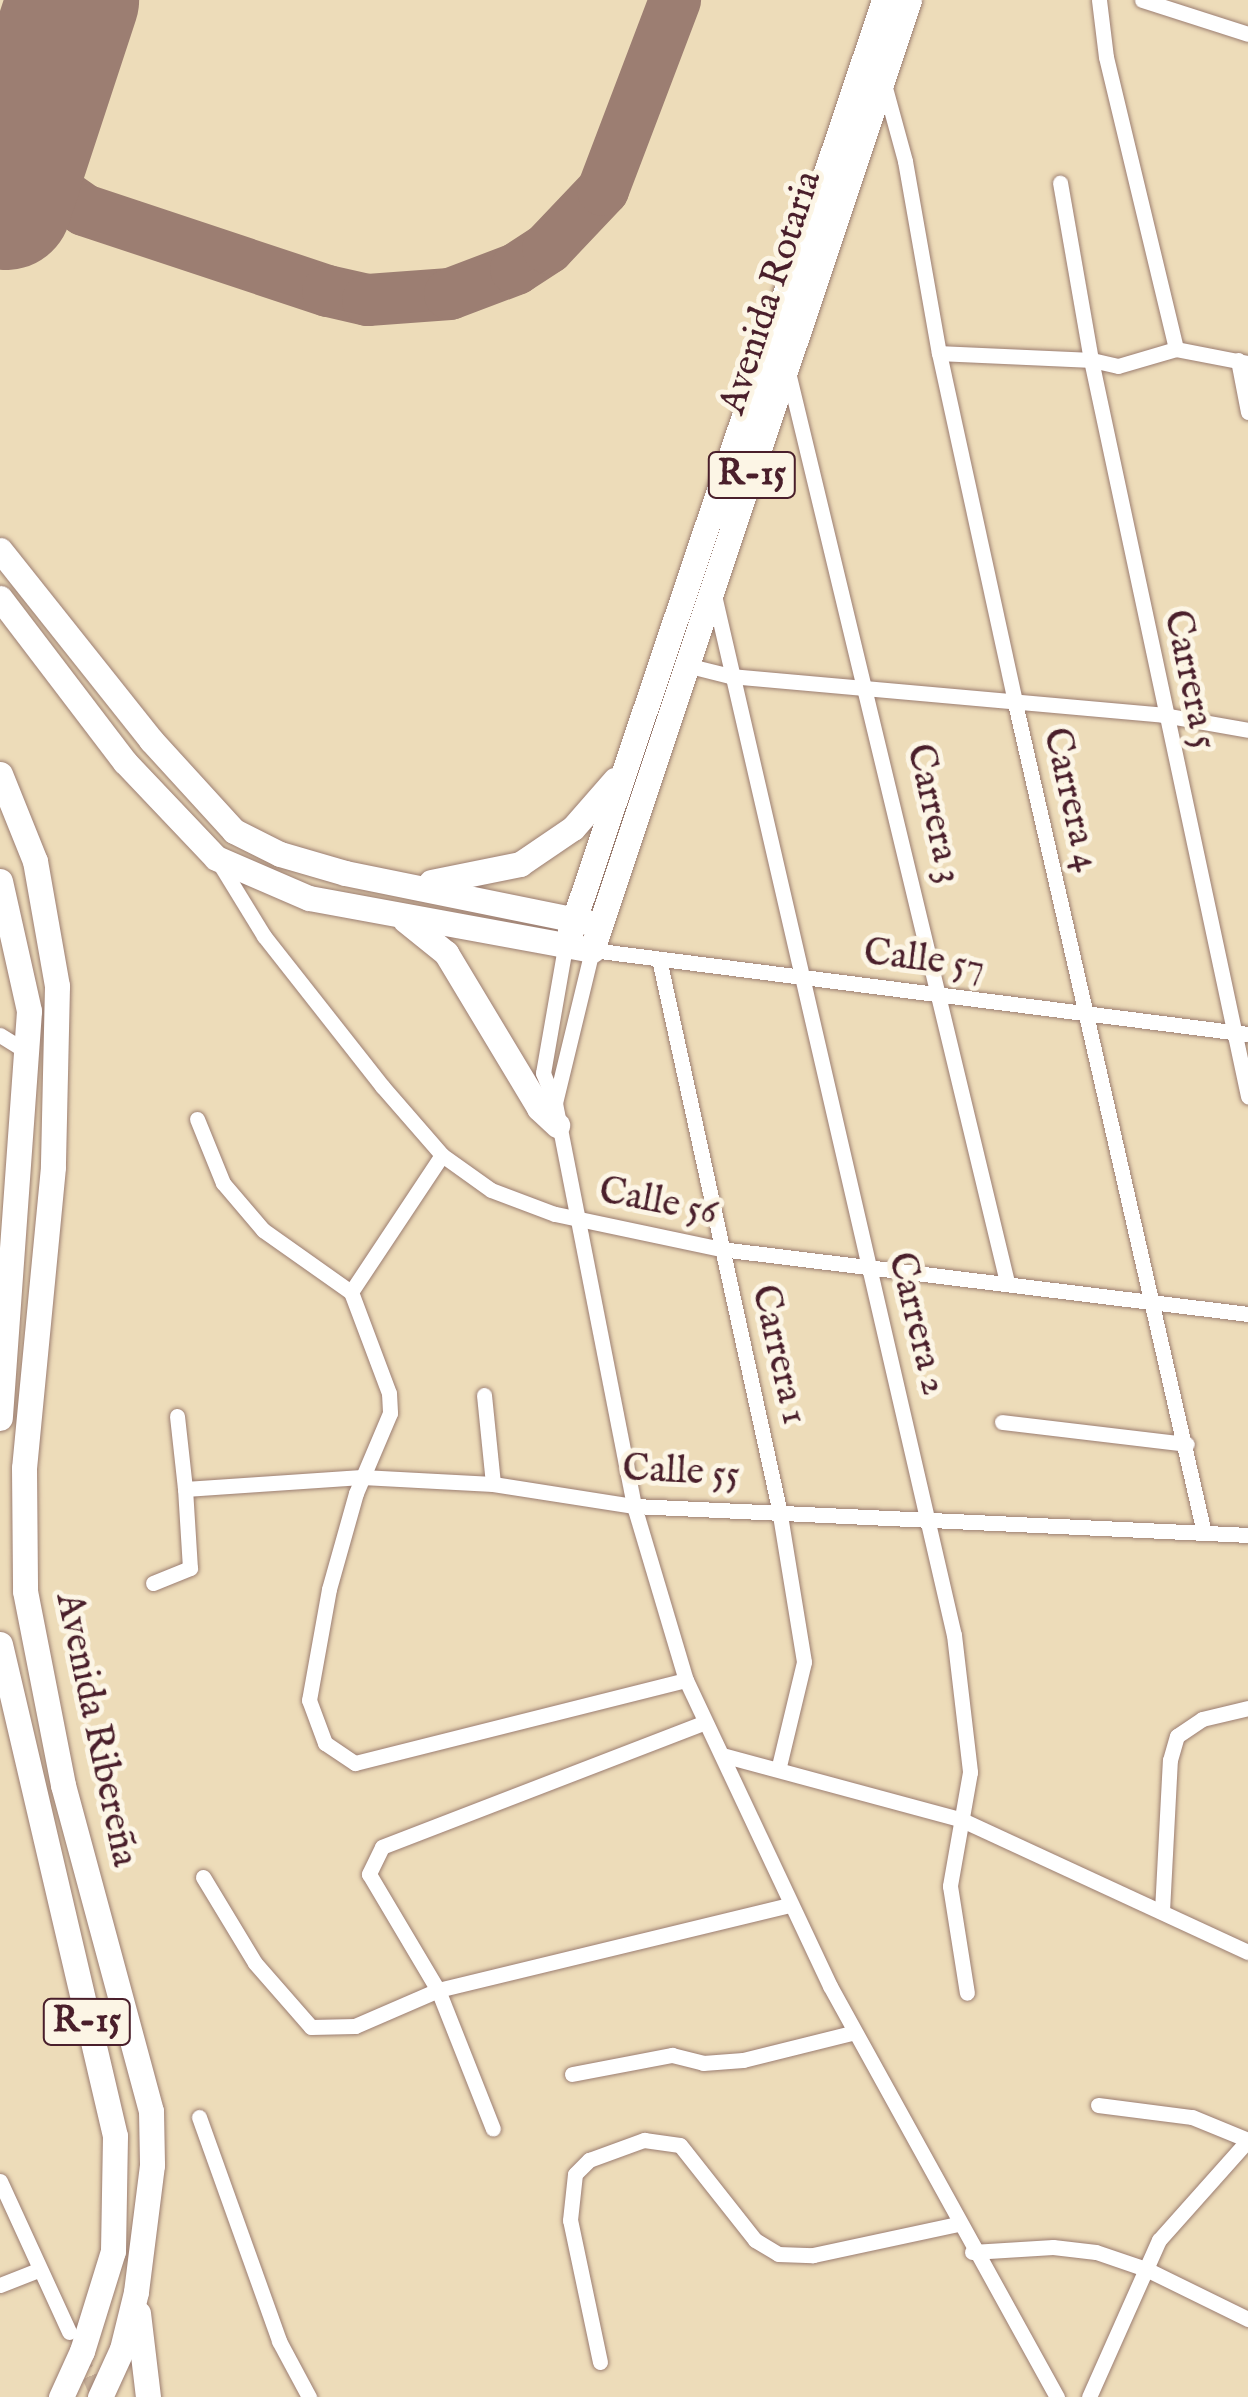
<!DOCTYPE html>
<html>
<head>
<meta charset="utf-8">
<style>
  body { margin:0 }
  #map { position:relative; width:1248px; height:2397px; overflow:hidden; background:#eddcb9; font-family:"IM FELL English",serif }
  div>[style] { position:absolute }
  .taxiway>* { height:52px; margin:-26px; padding:0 26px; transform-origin:26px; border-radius:26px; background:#9c7e72 }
  .runway>* { height:132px; margin:-66px; padding:0 66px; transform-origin:66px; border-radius:66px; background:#9c7e72 }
  .minor-tunnel>* { height:15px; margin-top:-7.5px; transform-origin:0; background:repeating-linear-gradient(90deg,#ccb69d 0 15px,transparent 0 23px) }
  .roads { filter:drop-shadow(0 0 2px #9c7e72) drop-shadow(0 0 2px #9c7e72) }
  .minor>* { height:15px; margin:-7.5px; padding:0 7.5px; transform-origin:7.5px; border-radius:7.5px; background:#fff }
  .primary>* { height:25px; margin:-12.5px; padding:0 12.5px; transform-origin:12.5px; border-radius:12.5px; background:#fff }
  span { translate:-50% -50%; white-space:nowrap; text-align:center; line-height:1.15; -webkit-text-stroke:10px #fcf5e5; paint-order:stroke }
  .shield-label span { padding:2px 8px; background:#fcf5e5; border:2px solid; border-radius:8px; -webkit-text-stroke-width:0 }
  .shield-label { font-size:35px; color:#4a1f2b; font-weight:700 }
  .street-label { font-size:38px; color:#4a1f2b }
</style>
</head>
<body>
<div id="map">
  <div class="taxiway">
    <i style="left:40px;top:100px;width:67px;rotate:87.4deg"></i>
    <i style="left:43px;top:167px;width:23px;rotate:65deg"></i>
    <i style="left:53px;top:188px;width:38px;rotate:35deg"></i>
    <i style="left:84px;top:210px;width:257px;rotate:18.4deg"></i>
    <i style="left:328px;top:291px;width:41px;rotate:12.7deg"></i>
    <i style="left:368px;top:300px;width:82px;rotate:-4.2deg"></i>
    <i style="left:450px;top:294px;width:71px;rotate:-20.7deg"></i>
    <i style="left:516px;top:269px;width:38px;rotate:-33deg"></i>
    <i style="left:548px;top:248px;width:80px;rotate:-46.5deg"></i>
    <i style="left:603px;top:190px;width:203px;rotate:-69.2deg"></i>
  </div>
  <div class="runway">
    <i style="left:6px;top:204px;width:215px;rotate:-71.8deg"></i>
  </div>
  <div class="minor-tunnel">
    <i style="left:80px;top:2355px;width:46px;rotate:65.7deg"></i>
  </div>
  <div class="roads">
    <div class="minor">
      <i style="left:1099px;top:0;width:57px;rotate:83deg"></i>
      <i style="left:1106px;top:57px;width:300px;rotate:76.5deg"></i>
      <i style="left:1142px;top:0;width:111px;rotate:17.8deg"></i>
      <i style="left:884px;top:84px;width:80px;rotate:74.7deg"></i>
      <i style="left:905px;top:161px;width:195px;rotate:80deg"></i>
      <i style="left:939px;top:353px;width:358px;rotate:77.7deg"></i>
      <i style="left:1015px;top:703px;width:851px;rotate:77.17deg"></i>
      <i style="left:939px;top:353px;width:152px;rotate:2.6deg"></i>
      <i style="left:1091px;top:360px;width:180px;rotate:-99.9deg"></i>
      <i style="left:1238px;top:360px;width:53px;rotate:79.1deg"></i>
      <i style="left:1248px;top:363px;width:73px;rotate:-169deg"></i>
      <i style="left:1176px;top:349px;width:60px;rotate:163.7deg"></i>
      <i style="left:1118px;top:366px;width:28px;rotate:-167deg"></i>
      <i style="left:1091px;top:360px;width:753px;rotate:77.96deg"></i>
      <i style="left:788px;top:372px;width:936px;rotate:76.47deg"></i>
      <i style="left:714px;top:595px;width:1067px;rotate:77.01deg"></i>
      <i style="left:954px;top:1635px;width:138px;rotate:83.3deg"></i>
      <i style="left:970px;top:1772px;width:116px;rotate:100deg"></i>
      <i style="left:950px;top:1886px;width:108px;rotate:81deg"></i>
      <i style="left:682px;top:664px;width:49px;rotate:14deg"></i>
      <i style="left:730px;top:676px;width:435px;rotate:5.1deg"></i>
      <i style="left:1163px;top:715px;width:86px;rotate:10deg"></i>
      <i style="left:218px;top:861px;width:88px;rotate:58.5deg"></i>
      <i style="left:264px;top:936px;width:191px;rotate:51.8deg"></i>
      <i style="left:382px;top:1086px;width:91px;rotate:49deg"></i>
      <i style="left:442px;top:1155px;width:60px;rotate:35.5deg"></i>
      <i style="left:491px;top:1190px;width:68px;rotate:20.6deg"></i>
      <i style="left:555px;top:1214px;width:170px;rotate:11.9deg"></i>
      <i style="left:721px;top:1249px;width:531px;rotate:7.03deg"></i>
      <i style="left:565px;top:947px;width:128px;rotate:99.9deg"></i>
      <i style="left:543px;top:1073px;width:32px;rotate:68deg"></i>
      <i style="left:555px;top:1103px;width:157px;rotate:-76.4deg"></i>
      <i style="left:592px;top:950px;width:661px;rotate:7.3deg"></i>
      <i style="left:659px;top:959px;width:563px;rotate:77.69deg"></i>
      <i style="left:779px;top:1509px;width:155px;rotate:80.7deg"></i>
      <i style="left:804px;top:1662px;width:107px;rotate:103.5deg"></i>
      <i style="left:0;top:1035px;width:32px;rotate:32deg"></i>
      <i style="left:555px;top:1103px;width:411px;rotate:78.9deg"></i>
      <i style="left:634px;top:1506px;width:182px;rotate:73.4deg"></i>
      <i style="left:686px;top:1680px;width:338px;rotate:64.8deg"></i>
      <i style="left:830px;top:1986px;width:470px;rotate:61.1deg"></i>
      <i style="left:197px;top:1119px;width:69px;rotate:67.9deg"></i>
      <i style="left:223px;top:1183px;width:62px;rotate:49.6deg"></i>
      <i style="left:263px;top:1230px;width:108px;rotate:35.2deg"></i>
      <i style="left:442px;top:1155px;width:164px;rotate:123.6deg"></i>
      <i style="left:351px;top:1292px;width:108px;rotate:69.4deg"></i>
      <i style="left:389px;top:1393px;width:20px;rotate:87deg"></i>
      <i style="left:390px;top:1413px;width:87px;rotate:113deg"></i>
      <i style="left:356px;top:1493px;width:100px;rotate:105.7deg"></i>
      <i style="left:329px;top:1589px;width:113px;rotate:100.2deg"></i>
      <i style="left:309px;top:1700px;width:46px;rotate:69.6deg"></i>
      <i style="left:325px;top:1743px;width:36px;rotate:34deg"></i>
      <i style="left:355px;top:1763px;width:341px;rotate:-14.1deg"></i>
      <i style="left:484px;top:1395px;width:89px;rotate:84.2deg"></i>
      <i style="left:177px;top:1416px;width:73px;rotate:83.7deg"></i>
      <i style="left:185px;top:1489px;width:177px;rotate:-3.9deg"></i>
      <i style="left:362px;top:1477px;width:131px;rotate:3.1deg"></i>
      <i style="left:493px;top:1484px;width:143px;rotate:8.9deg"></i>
      <i style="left:634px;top:1506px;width:615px;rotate:2.7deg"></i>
      <i style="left:1002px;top:1422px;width:186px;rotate:6.8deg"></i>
      <i style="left:153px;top:1583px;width:40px;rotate:-22deg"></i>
      <i style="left:190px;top:1568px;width:79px;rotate:-93.6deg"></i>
      <i style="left:703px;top:1723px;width:344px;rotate:158.9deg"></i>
      <i style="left:382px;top:1847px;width:30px;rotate:116deg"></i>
      <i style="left:369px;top:1874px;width:135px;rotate:59.3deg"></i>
      <i style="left:438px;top:1990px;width:362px;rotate:-13.6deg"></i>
      <i style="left:722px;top:1755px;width:246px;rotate:15.1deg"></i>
      <i style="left:960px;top:1819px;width:317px;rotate:24.8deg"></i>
      <i style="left:203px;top:1877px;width:100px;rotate:58.8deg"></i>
      <i style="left:255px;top:1963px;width:85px;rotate:48.8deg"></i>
      <i style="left:311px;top:2027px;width:44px;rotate:-1.3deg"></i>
      <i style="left:355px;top:2026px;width:90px;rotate:-23.4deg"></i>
      <i style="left:438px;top:1990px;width:149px;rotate:68.4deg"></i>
      <i style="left:1162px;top:1911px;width:151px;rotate:-87deg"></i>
      <i style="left:1170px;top:1760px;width:25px;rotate:-74deg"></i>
      <i style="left:1177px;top:1736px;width:30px;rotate:-34deg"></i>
      <i style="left:1202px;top:1719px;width:47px;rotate:-13.4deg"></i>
      <i style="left:572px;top:2074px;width:102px;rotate:-10.8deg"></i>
      <i style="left:672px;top:2055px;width:32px;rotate:14deg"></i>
      <i style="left:703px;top:2063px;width:40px;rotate:-4.3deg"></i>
      <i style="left:743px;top:2060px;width:115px;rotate:-14deg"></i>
      <i style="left:1098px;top:2105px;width:95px;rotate:7.3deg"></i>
      <i style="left:1192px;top:2117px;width:61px;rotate:22.3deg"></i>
      <i style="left:199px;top:2117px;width:238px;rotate:70.3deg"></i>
      <i style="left:279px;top:2341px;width:64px;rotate:61.8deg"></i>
      <i style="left:0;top:2181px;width:166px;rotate:65.4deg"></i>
      <i style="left:972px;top:2252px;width:81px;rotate:-3.5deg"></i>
      <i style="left:1053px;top:2247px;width:43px;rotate:6.6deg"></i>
      <i style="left:1096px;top:2252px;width:53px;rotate:18.8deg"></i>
      <i style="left:1146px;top:2269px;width:114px;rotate:26.1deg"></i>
      <i style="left:0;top:2285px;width:41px;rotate:-21.5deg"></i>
      <i style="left:600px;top:2362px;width:145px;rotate:-101.9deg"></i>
      <i style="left:570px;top:2220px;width:46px;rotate:-83.8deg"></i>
      <i style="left:575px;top:2174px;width:20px;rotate:-45deg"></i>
      <i style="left:589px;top:2160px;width:59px;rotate:-20deg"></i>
      <i style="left:644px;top:2140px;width:36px;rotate:8deg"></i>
      <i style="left:680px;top:2145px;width:121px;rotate:51.7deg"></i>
      <i style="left:755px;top:2240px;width:27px;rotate:31deg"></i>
      <i style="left:778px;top:2254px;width:35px;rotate:2deg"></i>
      <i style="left:813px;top:2255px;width:147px;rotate:-12.1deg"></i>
      <i style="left:1089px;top:2397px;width:172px;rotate:-66deg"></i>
      <i style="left:1159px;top:2240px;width:134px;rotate:-48.3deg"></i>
    </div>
    <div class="primary">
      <i style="left:0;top:550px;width:243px;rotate:51.5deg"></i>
      <i style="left:151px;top:740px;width:123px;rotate:47.6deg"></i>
      <i style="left:234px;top:831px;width:51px;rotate:26.6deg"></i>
      <i style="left:280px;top:854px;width:68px;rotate:16.3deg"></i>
      <i style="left:345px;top:873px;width:250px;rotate:11.5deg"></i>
      <i style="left:0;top:598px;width:206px;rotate:52.7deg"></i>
      <i style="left:125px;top:762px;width:132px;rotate:46.5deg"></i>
      <i style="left:216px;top:858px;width:101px;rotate:23.3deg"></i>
      <i style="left:309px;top:898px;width:288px;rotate:10.4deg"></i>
      <i style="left:592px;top:950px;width:1001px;rotate:-71.55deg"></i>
      <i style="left:0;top:774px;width:94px;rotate:68.1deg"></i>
      <i style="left:35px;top:861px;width:127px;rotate:80deg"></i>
      <i style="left:57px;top:986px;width:181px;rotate:91.3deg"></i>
      <i style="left:53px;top:1167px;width:302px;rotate:95.5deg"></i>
      <i style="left:24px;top:1468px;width:123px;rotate:89.5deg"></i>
      <i style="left:25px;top:1591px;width:198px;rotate:78.9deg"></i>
      <i style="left:63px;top:1785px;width:338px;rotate:74.9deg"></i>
      <i style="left:151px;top:2111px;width:54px;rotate:88.9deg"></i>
      <i style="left:152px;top:2165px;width:128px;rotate:97.2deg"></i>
      <i style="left:136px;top:2292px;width:59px;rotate:103.8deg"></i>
      <i style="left:122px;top:2349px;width:53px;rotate:114.6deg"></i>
      <i style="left:0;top:881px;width:133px;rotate:77.4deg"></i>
      <i style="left:29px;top:1011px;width:408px;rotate:94.1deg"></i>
      <i style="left:431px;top:882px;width:91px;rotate:-11.4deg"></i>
      <i style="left:520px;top:864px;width:64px;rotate:-34.2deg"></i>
      <i style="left:573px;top:828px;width:64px;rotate:-48.8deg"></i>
      <i style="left:405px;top:920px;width:53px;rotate:38.8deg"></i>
      <i style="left:446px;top:953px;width:181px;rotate:59deg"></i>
      <i style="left:539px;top:1108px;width:25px;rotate:43deg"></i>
      <i style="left:565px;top:947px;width:999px;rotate:-71.38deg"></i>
      <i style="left:0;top:1644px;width:505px;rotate:76.84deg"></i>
      <i style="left:115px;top:2136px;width:115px;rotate:91deg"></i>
      <i style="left:113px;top:2251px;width:105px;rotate:107.2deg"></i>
      <i style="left:82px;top:2351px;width:51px;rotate:114.5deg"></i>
      <i style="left:138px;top:2313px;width:85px;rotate:83.2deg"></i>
    </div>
  </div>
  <div class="shield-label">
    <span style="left:752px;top:475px">R-15</span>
    <span style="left:87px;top:2022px">R-15</span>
  </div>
  <div class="street-label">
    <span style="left:772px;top:293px;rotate:-72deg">Avenida Rotaria</span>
    <span style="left:1189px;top:680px;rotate:78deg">Carrera 5</span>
    <span style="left:1070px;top:800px;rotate:77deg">Carrera 4</span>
    <span style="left:933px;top:814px;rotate:77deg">Carrera 3</span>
    <span style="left:924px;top:961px;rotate:7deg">Calle 57</span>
    <span style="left:658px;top:1203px;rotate:11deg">Calle 56</span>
    <span style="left:916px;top:1324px;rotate:76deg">Carrera 2</span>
    <span style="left:778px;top:1355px;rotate:77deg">Carrera 1</span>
    <span style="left:681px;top:1473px;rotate:3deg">Calle 55</span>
    <span style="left:95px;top:1730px;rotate:78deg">Avenida Ribereña</span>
  </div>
</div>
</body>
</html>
